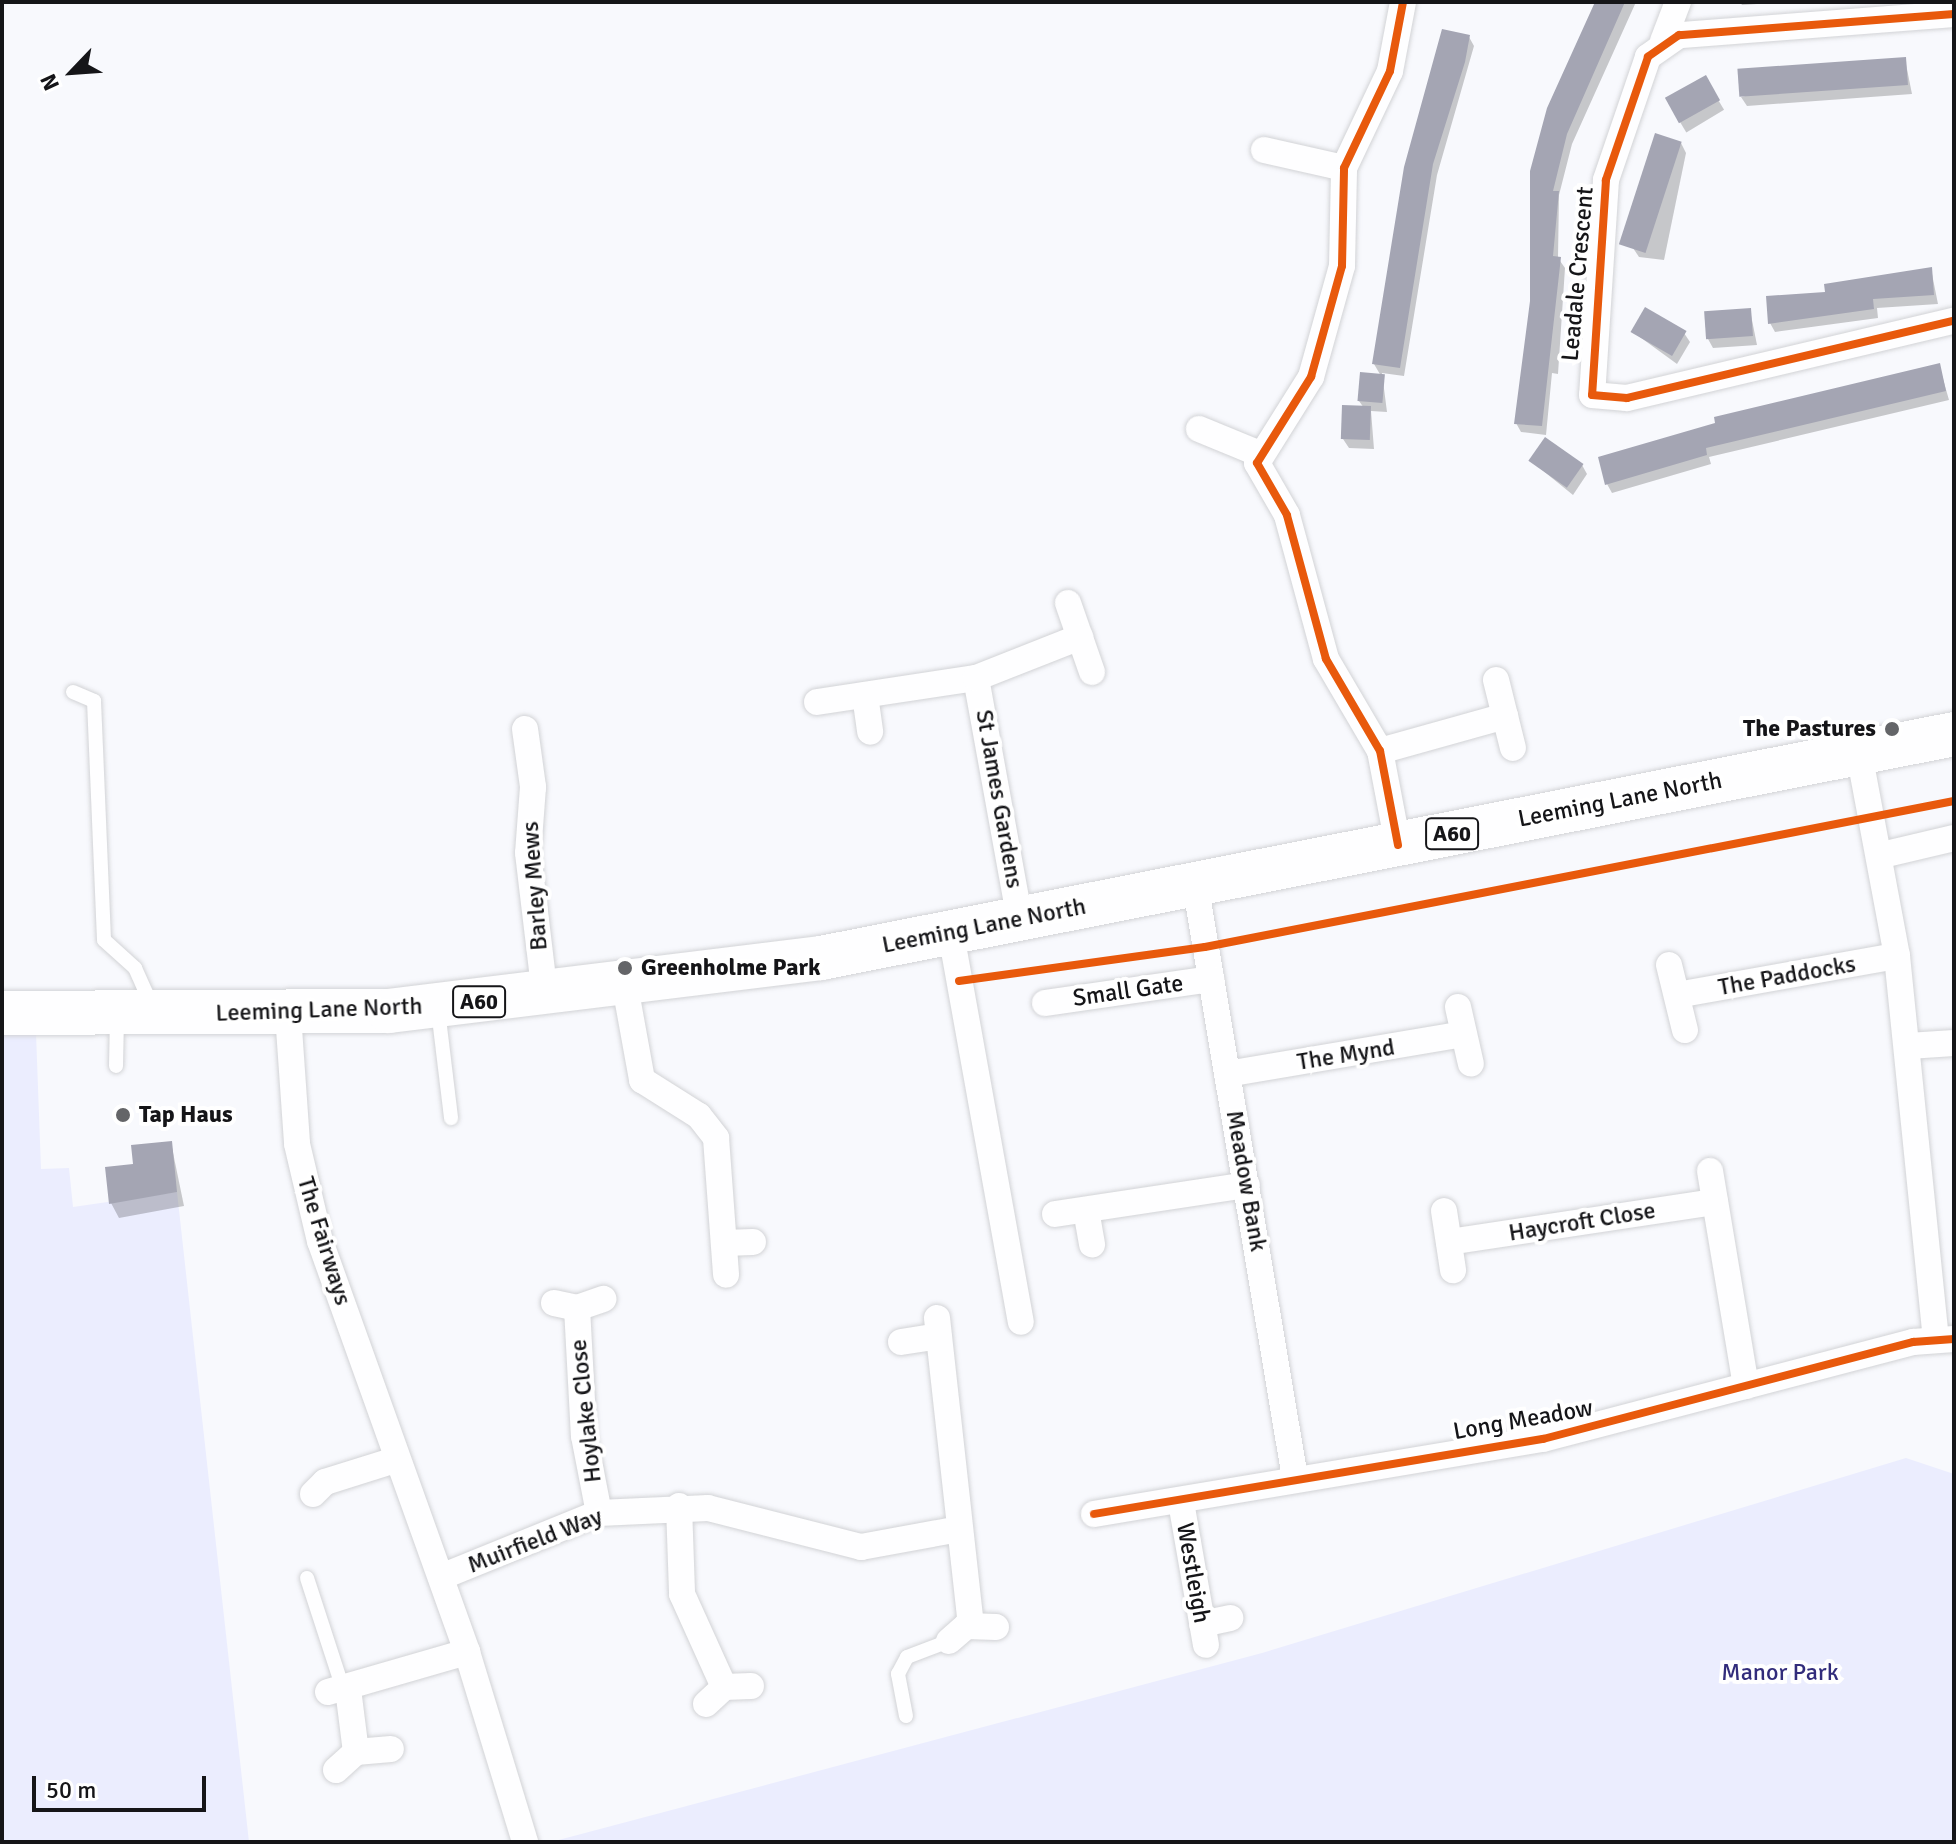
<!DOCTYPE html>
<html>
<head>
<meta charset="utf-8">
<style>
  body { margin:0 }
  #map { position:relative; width:1956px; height:1844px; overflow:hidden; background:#f8f9fd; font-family:Signika,sans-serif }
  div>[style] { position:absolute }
  .green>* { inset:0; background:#ebedfe }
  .shadow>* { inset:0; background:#0003; transform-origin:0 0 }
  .building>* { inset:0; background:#a4a5b3; transform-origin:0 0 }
  .roads { filter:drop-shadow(0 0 2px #d2d3d6) drop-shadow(0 0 2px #d2d3d6) }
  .lane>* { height:14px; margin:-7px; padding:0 7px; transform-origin:7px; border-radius:7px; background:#fefeff }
  .street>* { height:26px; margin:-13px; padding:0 13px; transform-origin:13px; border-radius:13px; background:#fefeff }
  .highway>* { height:44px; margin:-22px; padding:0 22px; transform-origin:22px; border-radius:22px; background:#fefeff }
  .cycleway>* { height:8px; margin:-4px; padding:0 4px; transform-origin:4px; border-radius:4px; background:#e8590c }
  .dots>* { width:22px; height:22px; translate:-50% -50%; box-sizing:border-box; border:4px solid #fff; border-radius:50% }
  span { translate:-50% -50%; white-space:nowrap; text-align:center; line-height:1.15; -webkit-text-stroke:8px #fff; paint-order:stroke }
  .shield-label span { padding:2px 6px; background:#fff; border:2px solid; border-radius:6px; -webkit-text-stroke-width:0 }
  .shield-label { font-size:22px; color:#151518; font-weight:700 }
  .street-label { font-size:24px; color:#151518 }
  .poi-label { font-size:24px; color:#151518; font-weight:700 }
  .right { translate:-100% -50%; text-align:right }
  .left { translate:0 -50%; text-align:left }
  .park-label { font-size:24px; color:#322c7b }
  .frame { position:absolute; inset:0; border:4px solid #151518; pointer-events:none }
  .north { position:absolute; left:32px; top:32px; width:80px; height:80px; -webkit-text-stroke:6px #fff; paint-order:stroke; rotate:245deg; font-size:22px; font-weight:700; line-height:32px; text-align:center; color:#151518 }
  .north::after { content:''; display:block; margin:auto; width:28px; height:36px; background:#151518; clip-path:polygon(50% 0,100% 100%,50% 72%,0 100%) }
  .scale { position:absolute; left:32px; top:1776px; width:174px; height:36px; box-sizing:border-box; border:4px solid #151518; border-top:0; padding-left:10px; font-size:24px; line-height:28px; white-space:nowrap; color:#151518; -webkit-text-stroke:6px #fff; paint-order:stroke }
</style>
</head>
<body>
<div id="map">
  <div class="green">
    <i style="clip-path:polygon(36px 1033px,41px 1169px,69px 1168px,73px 1207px,177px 1192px,249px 1842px,2px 1842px,2px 1034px)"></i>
    <i style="clip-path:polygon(1906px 1458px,1954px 1474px,1954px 1842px,551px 1842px,1262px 1653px)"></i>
  </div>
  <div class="shadow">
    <i style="clip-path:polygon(1596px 2px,1636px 2px,1572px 144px,1559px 195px,1558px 258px,1565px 268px,1558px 374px,1552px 373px,1546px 435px,1521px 432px,1516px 423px,1532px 302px,1532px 171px)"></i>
    <i style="clip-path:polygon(1740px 2px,1787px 2px,1742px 5px)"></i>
    <i style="clip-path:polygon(1469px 37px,1474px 46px,1437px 175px,1404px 376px,1382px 373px,1387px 412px,1371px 411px,1374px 449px,1349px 448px,1343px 439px,1364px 408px,1359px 401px,1381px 376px,1374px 364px)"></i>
    <i style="clip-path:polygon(1905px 59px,1912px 94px,1747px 106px,1741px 97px)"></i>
    <i style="left:1705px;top:78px;width:37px;height:44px;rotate:59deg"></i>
    <i style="clip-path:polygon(1681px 143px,1686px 153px,1664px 260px,1639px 257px,1633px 248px)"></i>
    <i style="clip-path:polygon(1931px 269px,1938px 304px,1877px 308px,1878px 318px,1775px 332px,1770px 323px)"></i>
    <i style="clip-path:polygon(1750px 310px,1757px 345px,1713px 348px,1708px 339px)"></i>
    <i style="clip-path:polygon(1633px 332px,1684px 333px,1690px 342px,1677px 364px)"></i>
    <i style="clip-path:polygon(1939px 365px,1949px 400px,1709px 457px,1711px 464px,1612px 493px,1607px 484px,1600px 458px)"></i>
    <i style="clip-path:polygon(1531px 461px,1582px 465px,1587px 474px,1573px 495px)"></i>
    <i style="clip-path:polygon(171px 1143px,184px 1206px,119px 1218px,111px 1203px,135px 1166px)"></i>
  </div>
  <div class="building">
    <i style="clip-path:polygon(1595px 2px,1625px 2px,1567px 134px,1553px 191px,1559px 191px,1553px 256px,1561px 257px,1542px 426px,1514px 424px,1530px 301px,1530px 171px,1547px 108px)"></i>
    <i style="clip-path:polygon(1442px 29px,1470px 35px,1465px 62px,1433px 164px,1400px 368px,1372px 364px,1404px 167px)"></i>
    <i style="left:1906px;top:57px;width:28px;height:169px;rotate:86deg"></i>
    <i style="left:1706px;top:75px;width:29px;height:47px;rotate:61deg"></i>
    <i style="left:1655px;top:133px;width:28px;height:117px;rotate:18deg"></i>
    <i style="clip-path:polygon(1932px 267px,1934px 295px,1873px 299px,1874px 309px,1768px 324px,1766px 296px,1825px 292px,1824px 284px)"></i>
    <i style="left:1645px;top:307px;width:48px;height:29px;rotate:30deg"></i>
    <i style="left:1751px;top:308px;width:28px;height:47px;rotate:86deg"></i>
    <i style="clip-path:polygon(1940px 363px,1946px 391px,1706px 448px,1707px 455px,1605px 485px,1598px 457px,1715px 423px,1714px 417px)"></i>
    <i style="left:1360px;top:372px;width:25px;height:29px;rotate:5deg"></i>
    <i style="left:1342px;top:405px;width:29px;height:34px;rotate:2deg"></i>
    <i style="left:1545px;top:437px;width:47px;height:29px;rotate:35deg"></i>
    <i style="clip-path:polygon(172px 1141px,177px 1192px,109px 1204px,105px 1167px,133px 1164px,131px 1145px)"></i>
  </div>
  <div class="roads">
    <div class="lane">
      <i style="left:73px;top:692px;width:23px;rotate:23deg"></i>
      <i style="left:94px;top:701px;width:239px;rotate:87.6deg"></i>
      <i style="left:104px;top:940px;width:42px;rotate:42.1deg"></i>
      <i style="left:135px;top:968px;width:42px;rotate:65.9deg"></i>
      <i style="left:438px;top:1010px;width:109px;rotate:83.1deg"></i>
      <i style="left:116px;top:1066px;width:48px;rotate:-88.8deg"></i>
      <i style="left:307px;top:1578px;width:117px;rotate:72deg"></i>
      <i style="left:906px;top:1716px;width:43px;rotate:-100.8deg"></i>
      <i style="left:898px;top:1674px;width:19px;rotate:-62deg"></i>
      <i style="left:907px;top:1657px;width:45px;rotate:-20.9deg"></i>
    </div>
    <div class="street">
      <i style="left:1954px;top:14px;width:276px;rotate:175.6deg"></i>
      <i style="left:1679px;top:35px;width:38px;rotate:145deg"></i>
      <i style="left:1648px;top:57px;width:130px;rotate:108.9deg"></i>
      <i style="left:1606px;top:180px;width:215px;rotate:93.7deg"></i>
      <i style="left:1592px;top:395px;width:35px;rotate:5deg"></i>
      <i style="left:1627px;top:398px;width:336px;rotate:-13.3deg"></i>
      <i style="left:1663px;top:41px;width:42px;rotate:-69deg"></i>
      <i style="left:1264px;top:150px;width:82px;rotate:12.7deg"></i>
      <i style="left:1199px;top:429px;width:66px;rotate:22.3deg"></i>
      <i style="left:1068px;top:603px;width:73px;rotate:70.8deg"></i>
      <i style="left:976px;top:678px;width:245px;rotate:79.7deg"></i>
      <i style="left:1496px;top:680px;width:70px;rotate:76deg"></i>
      <i style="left:865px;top:695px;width:37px;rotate:82deg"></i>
      <i style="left:817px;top:702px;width:161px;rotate:-8.6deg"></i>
      <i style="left:976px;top:678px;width:112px;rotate:-21.5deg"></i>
      <i style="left:525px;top:729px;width:59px;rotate:82.1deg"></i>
      <i style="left:533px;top:787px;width:66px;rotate:94.3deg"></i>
      <i style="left:528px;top:853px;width:144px;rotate:83.2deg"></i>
      <i style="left:1380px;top:751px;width:130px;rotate:-15.6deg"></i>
      <i style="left:1859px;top:753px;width:207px;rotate:79.4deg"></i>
      <i style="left:1897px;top:956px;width:384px;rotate:84.2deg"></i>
      <i style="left:1398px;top:845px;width:96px;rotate:-100.8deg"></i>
      <i style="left:1380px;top:751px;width:107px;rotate:-120.4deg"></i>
      <i style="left:1326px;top:659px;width:149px;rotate:-105.2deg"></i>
      <i style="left:1287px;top:515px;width:60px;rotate:-120deg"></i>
      <i style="left:1257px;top:463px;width:102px;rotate:-57.9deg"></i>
      <i style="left:1311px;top:377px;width:115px;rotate:-74.4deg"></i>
      <i style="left:1342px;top:266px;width:98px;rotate:-88.8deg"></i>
      <i style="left:1344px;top:168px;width:107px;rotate:-64.6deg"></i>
      <i style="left:1390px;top:71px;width:70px;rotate:-79.3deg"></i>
      <i style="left:1882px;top:855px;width:74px;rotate:-13.3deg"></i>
      <i style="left:1195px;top:883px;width:603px;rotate:80.46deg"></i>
      <i style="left:951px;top:934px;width:394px;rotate:79.8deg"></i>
      <i style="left:1669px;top:965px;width:67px;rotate:76.2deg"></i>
      <i style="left:625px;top:986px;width:96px;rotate:79.7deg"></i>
      <i style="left:642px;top:1080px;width:67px;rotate:32.3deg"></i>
      <i style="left:699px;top:1116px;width:28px;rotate:52deg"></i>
      <i style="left:716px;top:1138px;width:137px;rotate:85.8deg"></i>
      <i style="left:1677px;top:995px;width:223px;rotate:-10.1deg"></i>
      <i style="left:1045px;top:1003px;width:168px;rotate:-8.2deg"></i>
      <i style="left:1458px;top:1007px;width:58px;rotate:77.2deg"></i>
      <i style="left:288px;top:1014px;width:130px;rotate:86deg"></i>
      <i style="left:297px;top:1144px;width:100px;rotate:76.7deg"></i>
      <i style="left:320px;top:1241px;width:436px;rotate:70.3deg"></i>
      <i style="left:467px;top:1652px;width:199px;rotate:73deg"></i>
      <i style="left:1908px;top:1046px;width:46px;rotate:-3.7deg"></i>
      <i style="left:1227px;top:1074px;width:240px;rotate:-9.6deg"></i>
      <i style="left:1710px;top:1171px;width:218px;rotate:80.5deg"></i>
      <i style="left:1086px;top:1210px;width:35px;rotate:80deg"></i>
      <i style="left:1444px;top:1211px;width:60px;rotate:81.3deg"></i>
      <i style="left:1055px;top:1214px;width:194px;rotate:-8.6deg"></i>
      <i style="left:1449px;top:1242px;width:269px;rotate:-8.6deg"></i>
      <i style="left:724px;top:1243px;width:29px;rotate:-2deg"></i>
      <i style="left:554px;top:1303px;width:24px;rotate:12deg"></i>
      <i style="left:577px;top:1308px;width:28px;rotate:-19deg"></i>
      <i style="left:577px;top:1308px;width:128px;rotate:86.9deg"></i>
      <i style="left:584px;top:1436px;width:78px;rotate:79deg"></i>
      <i style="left:937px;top:1318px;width:309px;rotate:83.7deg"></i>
      <i style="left:901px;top:1342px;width:38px;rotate:-9deg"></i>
      <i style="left:313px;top:1494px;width:17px;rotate:-45deg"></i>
      <i style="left:325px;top:1482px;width:73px;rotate:-17.4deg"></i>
      <i style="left:1181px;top:1502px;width:145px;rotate:80.1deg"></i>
      <i style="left:679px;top:1506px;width:88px;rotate:88deg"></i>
      <i style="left:682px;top:1594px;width:102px;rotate:65.7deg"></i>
      <i style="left:1094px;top:1514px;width:455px;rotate:-9.5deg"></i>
      <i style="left:1543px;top:1439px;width:383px;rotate:-14.7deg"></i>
      <i style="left:1913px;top:1342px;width:41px;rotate:-4.2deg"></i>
      <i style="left:441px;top:1577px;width:170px;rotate:-22.1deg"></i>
      <i style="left:599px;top:1513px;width:109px;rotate:-2.6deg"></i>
      <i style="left:708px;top:1508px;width:158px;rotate:14.3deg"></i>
      <i style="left:861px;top:1547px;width:100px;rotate:-10.4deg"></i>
      <i style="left:1202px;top:1624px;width:29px;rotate:-12deg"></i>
      <i style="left:949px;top:1641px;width:23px;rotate:-41deg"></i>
      <i style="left:966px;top:1626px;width:30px;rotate:2deg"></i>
      <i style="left:348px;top:1689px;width:64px;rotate:82.8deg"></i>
      <i style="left:328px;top:1692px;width:145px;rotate:-16.1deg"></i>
      <i style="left:706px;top:1704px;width:25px;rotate:-43deg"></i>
      <i style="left:724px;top:1687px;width:27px;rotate:-2deg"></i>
      <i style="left:336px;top:1770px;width:27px;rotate:-42deg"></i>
      <i style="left:356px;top:1752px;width:35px;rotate:-5deg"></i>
    </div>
    <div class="highway">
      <i style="left:2px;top:1013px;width:387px;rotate:-0.3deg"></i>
      <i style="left:389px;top:1011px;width:435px;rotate:-7deg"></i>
      <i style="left:821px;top:958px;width:1155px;rotate:-11.18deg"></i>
    </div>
  </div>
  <div class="cycleway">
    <i style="left:1954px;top:14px;width:276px;rotate:175.6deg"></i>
    <i style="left:1679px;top:35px;width:38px;rotate:145deg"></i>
    <i style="left:1648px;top:57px;width:130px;rotate:108.9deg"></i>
    <i style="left:1606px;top:180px;width:215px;rotate:93.7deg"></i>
    <i style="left:1592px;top:395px;width:35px;rotate:5deg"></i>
    <i style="left:1627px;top:398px;width:336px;rotate:-13.3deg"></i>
    <i style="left:1398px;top:845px;width:96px;rotate:-100.8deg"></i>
    <i style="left:1380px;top:751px;width:107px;rotate:-120.4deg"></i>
    <i style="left:1326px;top:659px;width:149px;rotate:-105.2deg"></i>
    <i style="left:1287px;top:515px;width:60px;rotate:-120deg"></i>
    <i style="left:1257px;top:463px;width:102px;rotate:-57.9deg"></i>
    <i style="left:1311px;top:377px;width:115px;rotate:-74.4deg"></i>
    <i style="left:1342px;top:266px;width:98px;rotate:-88.8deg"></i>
    <i style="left:1344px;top:168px;width:107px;rotate:-64.6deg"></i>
    <i style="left:1390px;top:71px;width:70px;rotate:-79.3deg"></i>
    <i style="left:959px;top:981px;width:248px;rotate:-7.9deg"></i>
    <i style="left:1205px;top:947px;width:763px;rotate:-11.03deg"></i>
    <i style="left:1094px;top:1514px;width:455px;rotate:-9.5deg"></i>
    <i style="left:1543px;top:1439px;width:383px;rotate:-14.7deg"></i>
    <i style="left:1913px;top:1342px;width:41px;rotate:-4.2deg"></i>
  </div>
  <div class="dots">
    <i style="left:1892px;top:729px;background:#646568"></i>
    <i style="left:625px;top:968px;background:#646568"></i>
    <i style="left:123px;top:1115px;background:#646568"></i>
  </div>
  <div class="shield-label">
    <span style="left:1452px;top:834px">A60</span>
    <span style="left:479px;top:1002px">A60</span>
  </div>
  <div class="street-label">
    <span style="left:1578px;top:274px;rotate:-85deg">Leadale Crescent</span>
    <span style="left:999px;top:799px;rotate:80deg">St James Gardens</span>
    <span style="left:1620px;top:800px;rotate:-11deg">Leeming Lane North</span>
    <span style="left:535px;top:886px;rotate:-94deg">Barley Mews</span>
    <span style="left:984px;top:926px;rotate:-11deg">Leeming Lane North</span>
    <span style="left:1787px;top:976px;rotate:-10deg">The Paddocks</span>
    <span style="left:1128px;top:991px;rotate:-8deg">Small Gate</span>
    <span style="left:319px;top:1010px;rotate:-2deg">Leeming Lane North</span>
    <span style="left:1346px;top:1055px;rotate:-9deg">The Mynd</span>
    <span style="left:1246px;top:1181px;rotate:80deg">Meadow Bank</span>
    <span style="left:1582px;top:1222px;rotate:-9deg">Haycroft Close</span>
    <span style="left:324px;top:1241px;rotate:73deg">The Fairways</span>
    <span style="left:586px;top:1411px;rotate:-96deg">Hoylake Close</span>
    <span style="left:1523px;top:1420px;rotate:-10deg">Long Meadow</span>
    <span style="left:535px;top:1541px;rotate:-21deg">Muirfield Way</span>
    <span style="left:1193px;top:1573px;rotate:80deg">Westleigh</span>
  </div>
  <div class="poi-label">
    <span class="right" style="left:1876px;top:729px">The Pastures</span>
    <span class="left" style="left:641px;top:968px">Greenholme Park</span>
    <span class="left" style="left:139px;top:1115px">Tap Haus</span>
  </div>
  <div class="park-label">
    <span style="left:1780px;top:1673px">Manor Park</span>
  </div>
  <div class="frame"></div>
  <div class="north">N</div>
  <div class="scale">50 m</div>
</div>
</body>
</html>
